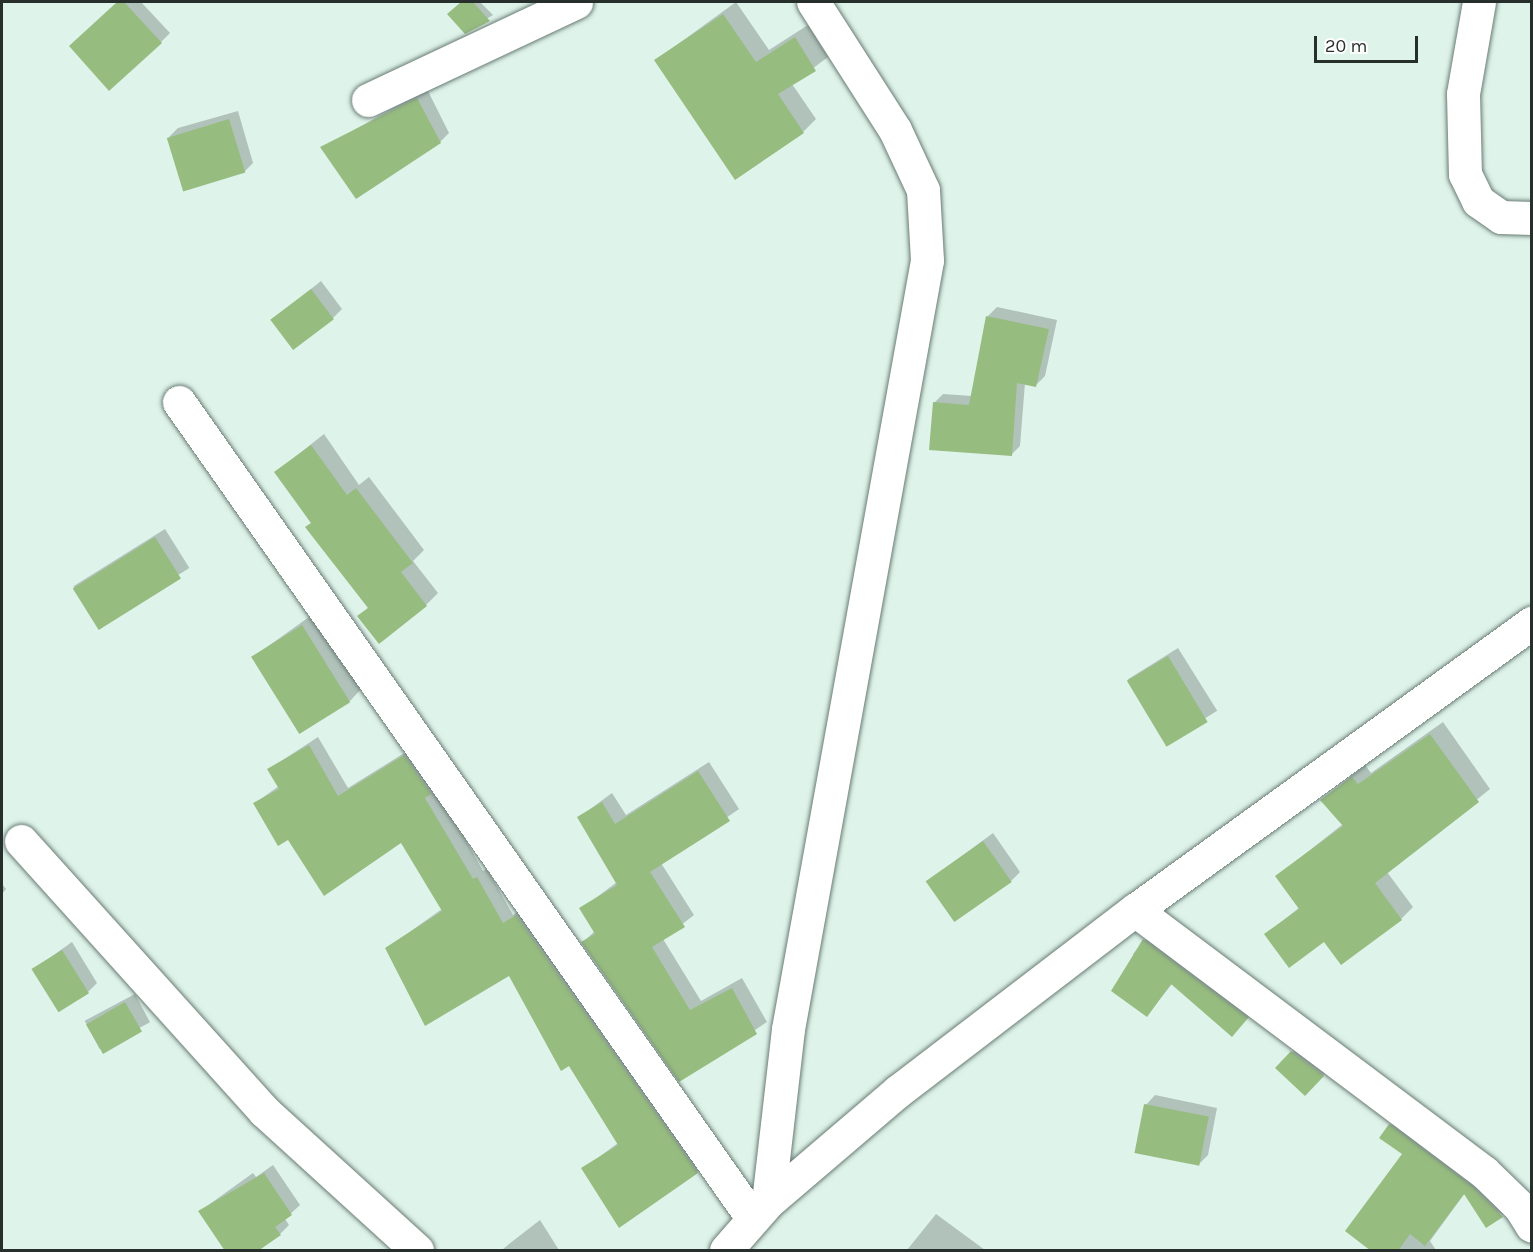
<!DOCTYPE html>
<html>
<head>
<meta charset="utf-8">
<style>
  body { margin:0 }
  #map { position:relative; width:1533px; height:1252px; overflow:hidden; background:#def3ea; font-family:Karla,sans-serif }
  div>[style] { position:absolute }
  .shadow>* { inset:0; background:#0003; transform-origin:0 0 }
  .building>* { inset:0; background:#97bc80; transform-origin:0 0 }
  .roads { filter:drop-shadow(0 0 2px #697c74) drop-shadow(0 0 2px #697c74) }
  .minor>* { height:33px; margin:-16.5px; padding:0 16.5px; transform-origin:16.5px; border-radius:16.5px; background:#fff }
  span { translate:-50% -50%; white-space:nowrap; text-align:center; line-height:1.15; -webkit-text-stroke:5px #fff; paint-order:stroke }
  .frame { position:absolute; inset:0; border:3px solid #272f2c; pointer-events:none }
  .scale { position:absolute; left:1314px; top:36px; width:104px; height:27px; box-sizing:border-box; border:3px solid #272f2c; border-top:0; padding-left:8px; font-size:18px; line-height:21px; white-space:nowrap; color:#272f2c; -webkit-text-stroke:4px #fff; paint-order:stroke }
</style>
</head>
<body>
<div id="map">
  <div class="shadow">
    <i style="clip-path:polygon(119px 2px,141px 2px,170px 33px,161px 42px,80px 37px)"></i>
    <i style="clip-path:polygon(463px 2px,480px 2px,493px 15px,465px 32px,449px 14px)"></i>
    <i style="clip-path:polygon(736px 2px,769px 50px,808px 25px,828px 57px,792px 84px,816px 119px,803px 132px,656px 60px)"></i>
    <i style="clip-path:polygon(427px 89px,449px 133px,440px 142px,322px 148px)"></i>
    <i style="clip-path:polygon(238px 111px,253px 163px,244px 172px,169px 137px,178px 128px)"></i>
    <i style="clip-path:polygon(321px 281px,342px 309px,333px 318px,282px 312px)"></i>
    <i style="clip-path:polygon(997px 307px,1057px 320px,1045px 376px,1036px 385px,1025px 383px,1020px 446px,1011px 455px,934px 403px,943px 394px,972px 396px,988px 316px)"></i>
    <i style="clip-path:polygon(324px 434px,359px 485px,369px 477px,424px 550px,413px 561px,438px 593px,426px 605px,359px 617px,369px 607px,276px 472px)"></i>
    <i style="left:165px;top:529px;width:46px;height:108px;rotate:58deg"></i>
    <i style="clip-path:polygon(316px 612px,363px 687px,350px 701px,253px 657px)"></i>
    <i style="left:1178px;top:648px;width:74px;height:59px;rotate:58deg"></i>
    <i style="clip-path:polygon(1443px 722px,1490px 789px,1387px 872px,1413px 907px,1401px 919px,1324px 940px,1266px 934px,1300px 907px,1277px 876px,1343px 824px,1322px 800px,1365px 765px,1371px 773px)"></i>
    <i style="clip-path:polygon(318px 737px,348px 788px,414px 747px,483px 871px,487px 869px,513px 915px,526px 906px,706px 1163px,697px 1172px,583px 1169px,618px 1143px,510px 973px,387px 948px,442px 909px,401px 841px,289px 838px,255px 803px,279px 786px,269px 769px)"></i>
    <i style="clip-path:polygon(709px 762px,739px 809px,661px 863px,694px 915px,663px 939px,701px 1001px,742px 978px,767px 1022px,680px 1080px,583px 942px,595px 931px,581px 909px,617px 882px,578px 818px,612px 793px,626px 815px)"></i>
    <i style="clip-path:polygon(993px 833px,1020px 872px,1011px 881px,928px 881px)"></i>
    <i style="clip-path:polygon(2px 884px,6px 889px,2px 894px)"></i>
    <i style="clip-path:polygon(1153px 931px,1256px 1009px,1241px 1026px,1172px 984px,1147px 1015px,1133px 954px)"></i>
    <i style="clip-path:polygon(72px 942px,97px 983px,88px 992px,34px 969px)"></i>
    <i style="left:135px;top:994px;width:32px;height:57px;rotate:62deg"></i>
    <i style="clip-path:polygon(1301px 1043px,1332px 1066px,1314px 1085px,1277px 1068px)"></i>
    <i style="clip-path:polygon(1155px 1095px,1217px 1108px,1208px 1155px,1199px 1164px,1146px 1105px)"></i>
    <i style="clip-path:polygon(1399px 1116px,1511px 1207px,1503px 1215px,1465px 1193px,1430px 1241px,1436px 1250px,1374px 1250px,1404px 1154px,1390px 1125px)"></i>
    <i style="clip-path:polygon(273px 1165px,300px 1205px,285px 1219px,289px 1225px,280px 1234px,200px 1211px,253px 1173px,256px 1177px)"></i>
    <i style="clip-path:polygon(936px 1214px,985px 1250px,907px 1250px)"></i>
    <i style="clip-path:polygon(540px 1220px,559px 1250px,502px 1250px,509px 1244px)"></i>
  </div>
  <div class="building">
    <i style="clip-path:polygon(117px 2px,124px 2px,162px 43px,109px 91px,69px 46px)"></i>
    <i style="clip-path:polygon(461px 2px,473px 2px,490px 21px,465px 34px,447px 14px)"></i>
    <i style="clip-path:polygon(723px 14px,756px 62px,795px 37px,816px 71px,778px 94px,804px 133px,735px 180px,654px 60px)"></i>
    <i style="clip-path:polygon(417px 98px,441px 143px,356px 199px,320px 147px)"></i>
    <i style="left:229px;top:119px;width:56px;height:65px;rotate:73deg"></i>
    <i style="left:311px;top:289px;width:38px;height:51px;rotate:53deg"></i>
    <i style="clip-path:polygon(986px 316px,1049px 329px,1036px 387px,1017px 383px,1012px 456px,929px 450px,933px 402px,969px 405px)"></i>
    <i style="clip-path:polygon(311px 445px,347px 495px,356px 488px,413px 563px,401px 572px,427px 606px,379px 644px,357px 616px,368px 608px,305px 527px,311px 523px,274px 472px)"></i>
    <i style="left:155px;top:537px;width:49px;height:97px;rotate:58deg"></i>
    <i style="left:302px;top:625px;width:91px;height:60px;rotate:58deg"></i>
    <i style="left:1168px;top:656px;width:77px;height:48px;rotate:59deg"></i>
    <i style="clip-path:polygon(1430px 734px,1479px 802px,1375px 883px,1402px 920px,1341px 965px,1324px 942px,1289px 968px,1264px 934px,1299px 909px,1275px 876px,1343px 826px,1320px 800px,1352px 777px,1358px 784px)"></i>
    <i style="clip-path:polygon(309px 745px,338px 796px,404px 755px,431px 794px,425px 798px,473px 879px,477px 877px,503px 923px,516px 915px,698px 1173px,619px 1228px,581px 1168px,618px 1145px,569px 1066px,561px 1071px,509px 976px,425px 1026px,385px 948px,442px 911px,401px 843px,324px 896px,288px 840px,278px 846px,253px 803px,279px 789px,267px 769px)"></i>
    <i style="clip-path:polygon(698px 771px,730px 821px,650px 872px,685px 927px,652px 947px,690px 1010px,732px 988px,757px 1034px,679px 1082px,581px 942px,595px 934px,579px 908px,617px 885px,577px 817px,602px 802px,615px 824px)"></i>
    <i style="left:983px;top:841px;width:50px;height:70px;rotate:55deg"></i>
    <i style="clip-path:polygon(1143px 939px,1248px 1018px,1232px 1037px,1171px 984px,1147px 1017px,1111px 991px)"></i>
    <i style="left:62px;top:950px;width:51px;height:36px;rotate:58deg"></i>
    <i style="left:125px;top:1002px;width:34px;height:45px;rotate:60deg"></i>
    <i style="clip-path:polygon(1291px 1051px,1324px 1076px,1305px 1096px,1275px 1068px)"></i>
    <i style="left:1144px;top:1104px;width:66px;height:50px;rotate:11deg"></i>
    <i style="clip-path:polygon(1389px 1124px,1472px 1186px,1503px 1217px,1486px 1228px,1464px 1194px,1425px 1246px,1410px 1234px,1398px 1251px,1371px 1251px,1345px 1231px,1402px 1154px,1379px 1138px)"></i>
    <i style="clip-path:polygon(264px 1173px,292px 1215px,275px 1227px,281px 1235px,258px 1251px,225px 1251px,198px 1211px)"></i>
  </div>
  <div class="roads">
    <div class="minor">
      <i style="left:1479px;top:2px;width:93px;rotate:99.9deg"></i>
      <i style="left:1463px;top:94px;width:80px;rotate:88.6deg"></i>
      <i style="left:1465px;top:174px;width:30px;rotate:64deg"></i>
      <i style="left:1478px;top:201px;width:28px;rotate:35deg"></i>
      <i style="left:1501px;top:217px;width:31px;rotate:2deg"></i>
      <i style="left:368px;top:100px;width:230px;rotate:-25.2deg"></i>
      <i style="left:179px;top:402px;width:998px;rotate:54.91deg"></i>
      <i style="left:21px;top:841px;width:363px;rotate:48deg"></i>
      <i style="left:264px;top:1111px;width:207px;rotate:42.3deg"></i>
      <i style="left:1135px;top:910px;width:436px;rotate:36.9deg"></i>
      <i style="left:1484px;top:1172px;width:50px;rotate:44.2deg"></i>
      <i style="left:1520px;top:1207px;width:22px;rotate:58deg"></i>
      <i style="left:768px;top:1202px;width:174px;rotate:-83.4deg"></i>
      <i style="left:788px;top:1029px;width:781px;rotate:-79.75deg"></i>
      <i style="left:927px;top:260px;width:70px;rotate:-93.3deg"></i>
      <i style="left:923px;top:190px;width:66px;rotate:-115deg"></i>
      <i style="left:895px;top:130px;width:152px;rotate:-122.6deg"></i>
      <i style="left:726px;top:1250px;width:64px;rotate:-48.8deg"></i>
      <i style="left:768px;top:1202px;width:171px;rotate:-40.5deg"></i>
      <i style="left:898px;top:1091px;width:298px;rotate:-37.4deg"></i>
      <i style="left:1135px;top:910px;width:490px;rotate:-35.9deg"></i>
    </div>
  </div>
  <div class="frame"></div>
  <div class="scale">20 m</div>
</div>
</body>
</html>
